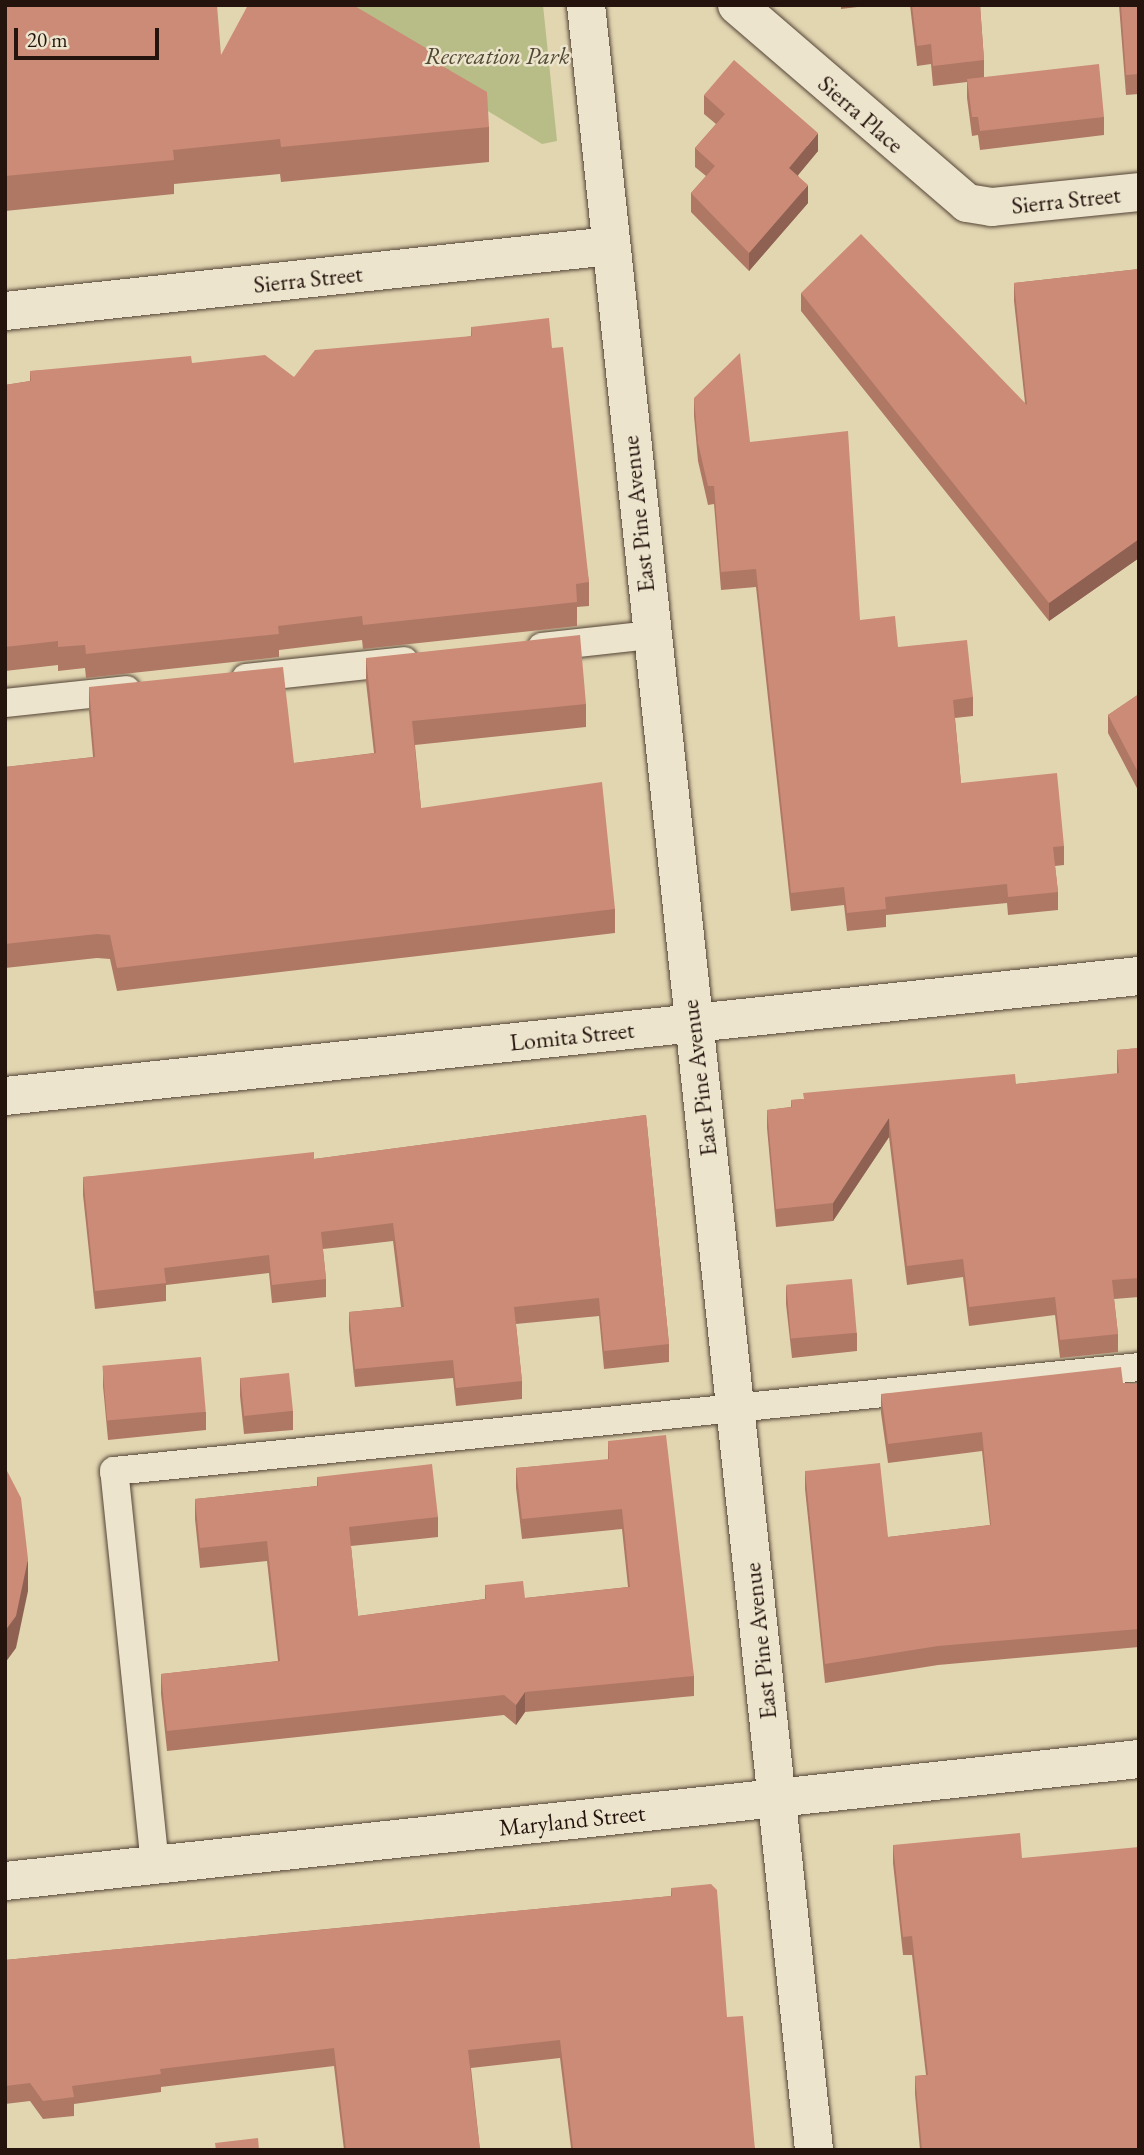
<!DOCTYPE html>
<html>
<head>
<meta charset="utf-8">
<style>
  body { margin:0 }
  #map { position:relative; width:1144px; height:2155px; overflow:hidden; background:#e2d6b1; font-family:"EB Garamond",serif }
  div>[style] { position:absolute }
  .green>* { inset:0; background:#b8bd88 }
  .roads { filter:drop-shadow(0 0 2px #544437) drop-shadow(0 0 2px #544437) }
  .lane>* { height:28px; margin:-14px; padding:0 14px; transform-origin:14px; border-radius:14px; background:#ece4cc }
  .street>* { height:38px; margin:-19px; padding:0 19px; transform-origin:19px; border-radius:19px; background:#ece4cc }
  .wall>* { inset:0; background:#af7865 }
  .shaded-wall>* { inset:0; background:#8f6153 }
  .building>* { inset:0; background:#cc8b76; transform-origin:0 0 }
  span { translate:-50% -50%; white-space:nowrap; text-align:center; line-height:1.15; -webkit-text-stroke:5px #ece4cc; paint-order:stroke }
  .park-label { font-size:24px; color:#514733; font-style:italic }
  .street-label { font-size:24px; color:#25140e }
  .frame { position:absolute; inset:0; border:7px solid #25140e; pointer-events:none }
  .scale { position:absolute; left:14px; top:28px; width:145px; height:32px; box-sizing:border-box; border:4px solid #25140e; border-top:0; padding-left:9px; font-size:21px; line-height:24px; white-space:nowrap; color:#25140e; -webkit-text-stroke:5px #ece4cc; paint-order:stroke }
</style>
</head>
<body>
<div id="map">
  <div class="green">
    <i style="clip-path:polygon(314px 5px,543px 5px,557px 141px,542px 144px)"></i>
  </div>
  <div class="roads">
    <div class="lane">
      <i style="left:542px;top:647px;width:110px;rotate:-6.3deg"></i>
      <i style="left:246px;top:678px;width:159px;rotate:-6.1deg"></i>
      <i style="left:5px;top:703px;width:122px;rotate:-6.1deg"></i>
      <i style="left:155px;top:1865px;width:396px;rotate:-95.9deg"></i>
      <i style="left:114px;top:1471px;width:1030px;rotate:-5.79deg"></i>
    </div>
    <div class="street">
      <i style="left:586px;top:5px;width:2157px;rotate:83.93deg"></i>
      <i style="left:737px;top:5px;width:303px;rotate:40.7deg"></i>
      <i style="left:967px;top:203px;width:25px;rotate:9deg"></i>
      <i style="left:992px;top:207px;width:148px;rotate:-5.8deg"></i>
      <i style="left:5px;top:311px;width:608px;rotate:-6.13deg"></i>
      <i style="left:5px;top:1096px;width:1140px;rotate:-6.04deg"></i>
      <i style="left:5px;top:1881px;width:1141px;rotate:-6.14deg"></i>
    </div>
  </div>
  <div class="wall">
    <i style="clip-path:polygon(5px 5px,221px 55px,448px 69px,489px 127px,489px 162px,281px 182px,280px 174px,174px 184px,174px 194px,5px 211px)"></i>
    <i style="clip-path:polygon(841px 5px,874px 5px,841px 9px)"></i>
    <i style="clip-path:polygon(910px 5px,980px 5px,984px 60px,984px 77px,1104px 117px,1104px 135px,980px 150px,978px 135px,972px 136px,967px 98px,967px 82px,933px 86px,931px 64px,917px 66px)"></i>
    <i style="clip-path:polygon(1119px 5px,1139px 5px,1139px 94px,1126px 95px)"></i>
    <i style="clip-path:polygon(704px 95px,818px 151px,798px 175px,808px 203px,749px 271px,691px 212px,691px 193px,706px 176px,695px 167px,695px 148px,716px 124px,704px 114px)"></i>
    <i style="clip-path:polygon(1139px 269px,1139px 558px,1049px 621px,801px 311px,801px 293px,1025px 403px,1014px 301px,1014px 283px)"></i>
    <i style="clip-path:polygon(471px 327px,552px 348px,589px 582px,589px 606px,577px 607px,577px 626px,363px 649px,362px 640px,279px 650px,279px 657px,86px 678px,85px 668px,58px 671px,58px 665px,5px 671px,5px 385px,30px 381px,30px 371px,192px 363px,294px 377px,471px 336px)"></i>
    <i style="clip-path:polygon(694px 398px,750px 442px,860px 620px,898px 647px,973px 697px,973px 716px,955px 718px,961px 783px,1064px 846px,1064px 865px,1055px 866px,1058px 892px,1058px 910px,1008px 915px,1007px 903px,886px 915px,886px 927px,847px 931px,844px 905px,791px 911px,756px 587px,721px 590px,714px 504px,708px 505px,698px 461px,694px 416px)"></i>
    <i style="clip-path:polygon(366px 658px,586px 704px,586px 727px,415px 745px,421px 808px,615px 909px,615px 933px,117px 991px,110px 959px,97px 958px,5px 968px,5px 767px,93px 757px,89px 711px,89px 687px,294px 763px,374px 753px,366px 682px)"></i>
    <i style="clip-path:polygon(1139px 694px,1139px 792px,1108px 733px,1108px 715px)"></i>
    <i style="clip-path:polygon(1139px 1048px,1139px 1297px,1114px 1299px,1118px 1334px,1118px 1352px,1060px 1358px,1055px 1315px,969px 1326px,963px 1277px,907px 1285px,889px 1137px,833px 1221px,776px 1227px,767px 1128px,767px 1110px,791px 1107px,791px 1100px,1016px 1084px,1117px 1074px,1117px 1050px)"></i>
    <i style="clip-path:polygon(646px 1115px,669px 1344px,669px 1362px,604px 1369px,599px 1316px,516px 1324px,522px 1381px,522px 1399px,456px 1406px,453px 1378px,355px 1387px,349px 1330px,349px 1312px,401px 1307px,393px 1241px,323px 1249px,326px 1279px,326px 1297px,272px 1303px,269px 1273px,166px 1285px,166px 1301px,95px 1309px,83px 1195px,83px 1177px,314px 1159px)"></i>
    <i style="clip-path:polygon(786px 1286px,857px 1333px,857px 1351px,792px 1358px,786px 1304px)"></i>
    <i style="clip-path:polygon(103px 1367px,206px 1412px,206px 1430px,108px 1440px,103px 1386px)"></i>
    <i style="clip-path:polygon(240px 1378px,293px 1411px,293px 1430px,244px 1434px,240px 1396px)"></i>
    <i style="clip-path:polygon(1123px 1383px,1139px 1384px,1139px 1647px,938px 1665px,825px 1683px,805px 1489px,805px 1471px,888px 1537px,990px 1525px,982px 1451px,888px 1463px,881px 1413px,881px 1394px)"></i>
    <i style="clip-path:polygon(608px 1441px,694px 1676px,694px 1696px,525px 1712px,516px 1725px,504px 1715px,167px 1751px,161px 1694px,161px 1674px,278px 1661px,267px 1561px,200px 1568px,195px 1519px,195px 1499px,317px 1486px,317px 1477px,438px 1517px,438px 1537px,351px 1546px,358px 1616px,485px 1599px,485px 1585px,525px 1598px,628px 1587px,622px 1529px,522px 1539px,516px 1488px,516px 1468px,608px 1460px)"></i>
    <i style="clip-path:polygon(893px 1845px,1022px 1858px,1139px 2150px,920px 2150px,915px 2094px,915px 2076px,926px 2075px,912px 1955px,903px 1955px,893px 1863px)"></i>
    <i style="clip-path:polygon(671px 1888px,727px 2017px,755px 2150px,571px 2148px,560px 2058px,471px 2068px,480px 2150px,344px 2150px,334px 2066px,161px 2087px,161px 2092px,74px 2104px,74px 2116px,43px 2119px,30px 2101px,5px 2104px,5px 1960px,671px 1896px)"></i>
  </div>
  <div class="shaded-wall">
    <i style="clip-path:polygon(818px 133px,818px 151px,789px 186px,789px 168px)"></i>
    <i style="clip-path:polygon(808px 185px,808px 203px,749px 271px,749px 253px)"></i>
    <i style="clip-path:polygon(1139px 539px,1139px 558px,1049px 621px,1049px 603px)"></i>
    <i style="clip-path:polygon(889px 1118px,889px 1137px,833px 1221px,833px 1203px)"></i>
    <i style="clip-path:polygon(28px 1559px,28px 1591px,16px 1648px,5px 1663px,5px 1631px)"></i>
    <i style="clip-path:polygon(525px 1692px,525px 1712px,516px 1725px,516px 1705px)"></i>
  </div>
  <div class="building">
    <i style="clip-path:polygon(5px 5px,217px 5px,221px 55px,248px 5px,353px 5px,448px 61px,444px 67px,487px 92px,489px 127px,281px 147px,280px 139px,173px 150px,174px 160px,5px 176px)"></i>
    <i style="clip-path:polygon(912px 5px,980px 5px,984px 60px,933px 66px,931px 44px,917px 46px)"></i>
    <i style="clip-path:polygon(1121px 5px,1139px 5px,1139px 74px,1126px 75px)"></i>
    <i style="clip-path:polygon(734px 60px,818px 133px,789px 168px,808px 185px,749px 253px,691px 193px,715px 166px,695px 148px,725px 114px,704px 95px)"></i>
    <i style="clip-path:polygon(1099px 64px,1104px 117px,980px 131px,978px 117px,972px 117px,967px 79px)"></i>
    <i style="clip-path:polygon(861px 234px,1027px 405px,1014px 283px,1139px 269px,1139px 539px,1049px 603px,801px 293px)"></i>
    <i style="clip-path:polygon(549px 318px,552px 348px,563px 347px,589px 582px,576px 584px,577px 602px,363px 625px,362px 616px,278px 626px,279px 634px,86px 654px,85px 645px,58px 647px,58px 641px,5px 647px,5px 385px,31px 381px,30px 371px,191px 356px,192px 363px,265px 355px,294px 377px,315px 350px,472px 336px,471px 327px)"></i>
    <i style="clip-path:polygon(740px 353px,750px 442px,848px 431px,860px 620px,895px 616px,898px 647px,967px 640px,973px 697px,953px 700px,961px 783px,1057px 773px,1064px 846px,1053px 847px,1058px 892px,1008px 897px,1007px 884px,885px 897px,886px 909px,847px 913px,844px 887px,791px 893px,756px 569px,721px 572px,714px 486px,708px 486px,698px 443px,694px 398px)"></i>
    <i style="clip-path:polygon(580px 635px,586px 704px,412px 721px,421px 808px,602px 782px,615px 909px,117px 968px,110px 935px,97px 934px,5px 944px,5px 767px,95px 757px,89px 687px,283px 667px,294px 763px,376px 753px,366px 658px)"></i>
    <i style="clip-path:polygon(1139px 694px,1139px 774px,1108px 715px)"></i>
    <i style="clip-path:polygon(1139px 1048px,1139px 1278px,1112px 1280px,1118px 1334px,1060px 1340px,1055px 1297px,969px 1307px,963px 1259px,907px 1266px,889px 1118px,833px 1203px,776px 1209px,767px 1110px,792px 1107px,791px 1100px,804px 1099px,803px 1093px,1015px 1074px,1016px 1084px,1119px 1073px,1117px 1050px)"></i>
    <i style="clip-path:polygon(646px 1115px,669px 1344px,604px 1351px,599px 1298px,514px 1307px,522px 1381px,456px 1388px,453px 1360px,355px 1369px,349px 1312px,404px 1307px,393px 1223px,321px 1232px,326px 1279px,272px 1285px,269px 1255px,164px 1268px,166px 1283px,95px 1291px,83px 1177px,314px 1152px,314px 1159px)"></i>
    <i style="left:852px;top:1279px;width:54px;height:66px;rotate:85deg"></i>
    <i style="left:201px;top:1357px;width:55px;height:99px;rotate:85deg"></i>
    <i style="clip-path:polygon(1121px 1367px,1123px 1383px,1139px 1384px,1139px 1629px,938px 1646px,825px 1664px,805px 1471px,880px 1463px,888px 1537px,991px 1525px,982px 1432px,888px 1444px,881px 1394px)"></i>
    <i style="left:289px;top:1373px;width:38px;height:49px;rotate:84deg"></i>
    <i style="clip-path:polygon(666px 1435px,694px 1676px,525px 1692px,516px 1705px,504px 1695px,167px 1731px,161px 1674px,280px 1661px,267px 1541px,200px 1548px,195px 1499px,318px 1486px,317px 1477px,432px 1464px,438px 1517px,349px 1527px,358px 1616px,486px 1599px,485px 1585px,523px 1581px,525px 1598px,630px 1587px,622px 1509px,522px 1519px,516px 1468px,609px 1459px,608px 1441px)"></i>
    <i style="clip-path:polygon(5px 1467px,21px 1498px,28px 1559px,16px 1616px,5px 1631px)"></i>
    <i style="clip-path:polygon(1020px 1833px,1022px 1858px,1139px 1847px,1139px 2150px,922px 2150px,915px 2076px,928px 2075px,912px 1936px,903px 1937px,893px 1845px)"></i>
    <i style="clip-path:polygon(711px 1884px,717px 1890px,727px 2017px,743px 2016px,755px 2150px,557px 2150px,573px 2148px,560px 2040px,468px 2050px,480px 2150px,346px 2150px,334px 2048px,160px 2069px,161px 2074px,72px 2086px,74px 2097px,43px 2101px,30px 2083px,5px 2086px,5px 1960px,672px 1896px,671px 1888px)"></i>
    <i style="clip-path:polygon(258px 2138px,259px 2150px,216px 2150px,215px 2143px)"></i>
  </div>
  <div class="park-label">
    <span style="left:497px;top:56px">Recreation Park</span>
  </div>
  <div class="street-label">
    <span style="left:861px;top:114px;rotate:41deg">Sierra Place</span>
    <span style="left:1066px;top:200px;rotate:-6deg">Sierra Street</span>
    <span style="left:308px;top:279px;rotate:-6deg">Sierra Street</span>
    <span style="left:638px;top:514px;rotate:-96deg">East Pine Avenue</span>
    <span style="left:572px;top:1036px;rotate:-6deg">Lomita Street</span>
    <span style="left:699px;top:1078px;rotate:-97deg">East Pine Avenue</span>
    <span style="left:760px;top:1641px;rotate:-96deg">East Pine Avenue</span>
    <span style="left:572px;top:1820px;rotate:-6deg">Maryland Street</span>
  </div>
  <div class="frame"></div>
  <div class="scale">20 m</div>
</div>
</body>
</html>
